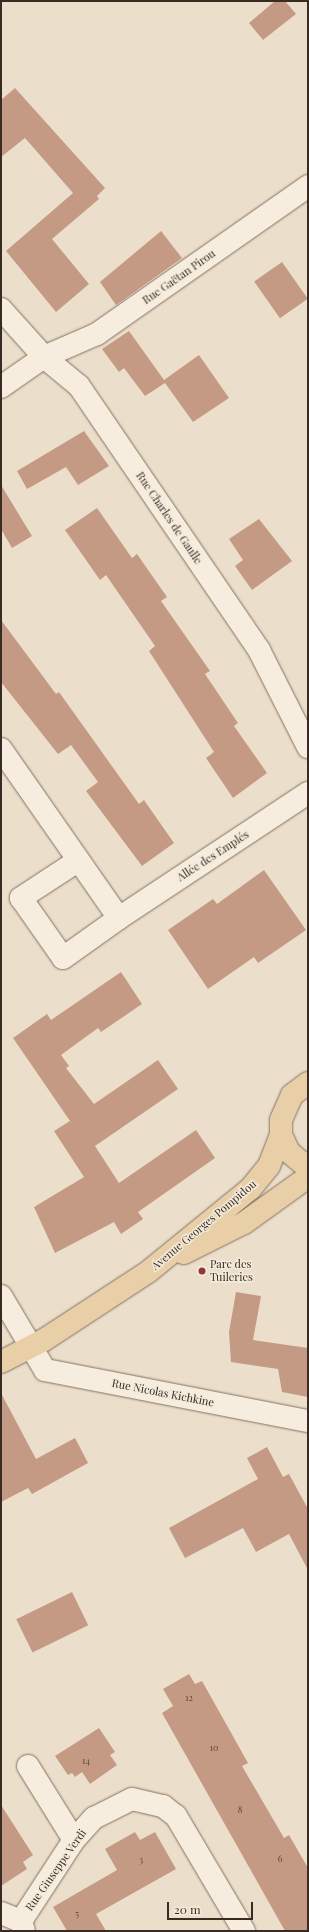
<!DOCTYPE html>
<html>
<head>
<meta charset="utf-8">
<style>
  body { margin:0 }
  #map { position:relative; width:309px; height:1932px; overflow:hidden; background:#ebdfcb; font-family:"Playfair Display",serif }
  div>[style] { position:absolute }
  .building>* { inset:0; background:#c59a85; transform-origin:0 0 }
  .roads { filter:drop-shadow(0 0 1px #867161) drop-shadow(0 0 1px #867161) }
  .minor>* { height:22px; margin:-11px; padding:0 11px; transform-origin:11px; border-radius:11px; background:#f6edde }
  .major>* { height:22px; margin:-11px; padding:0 11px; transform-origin:11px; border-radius:11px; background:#e9cfa8 }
  .dots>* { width:11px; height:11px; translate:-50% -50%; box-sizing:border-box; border:2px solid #f3eada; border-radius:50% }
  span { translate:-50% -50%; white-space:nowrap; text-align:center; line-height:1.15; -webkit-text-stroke:3px #f3eada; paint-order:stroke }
  .number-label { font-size:9px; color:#5b473c }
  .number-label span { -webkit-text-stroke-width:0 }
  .street-label { font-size:11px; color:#382b23 }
  .poi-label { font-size:11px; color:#382b23 }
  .left { translate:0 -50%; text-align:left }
  .frame { position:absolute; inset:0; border:2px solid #382b23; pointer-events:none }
  .scale { position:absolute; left:167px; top:1902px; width:86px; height:18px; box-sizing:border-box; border:2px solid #382b23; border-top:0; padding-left:5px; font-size:12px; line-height:14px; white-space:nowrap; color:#382b23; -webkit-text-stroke:3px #f3eada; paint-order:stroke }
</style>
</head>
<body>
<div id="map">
  <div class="building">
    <i style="clip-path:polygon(275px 1px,285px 1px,296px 14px,263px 40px,249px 23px)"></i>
    <i style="clip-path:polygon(15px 88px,105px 188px,97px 196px,99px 199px,52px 239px,89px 284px,56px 312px,6px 251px,73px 193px,25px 138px,1px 157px,1px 100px)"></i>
    <i style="clip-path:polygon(161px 231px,182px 258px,116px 305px,100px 282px)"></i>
    <i style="left:282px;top:262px;width:45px;height:34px;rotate:55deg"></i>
    <i style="clip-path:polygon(129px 331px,164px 380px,199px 355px,229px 398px,193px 422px,165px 383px,145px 396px,124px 368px,119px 372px,102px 349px)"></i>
    <i style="clip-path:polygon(84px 431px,109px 466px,78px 485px,66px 467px,27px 489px,17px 471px)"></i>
    <i style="clip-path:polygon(1px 485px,32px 536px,12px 548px,1px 529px)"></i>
    <i style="clip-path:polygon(97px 508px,132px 558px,137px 554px,167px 597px,161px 601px,210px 671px,205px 674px,238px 723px,234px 726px,267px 773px,233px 798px,206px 758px,214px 752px,149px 651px,155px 646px,106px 575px,100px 580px,65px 530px)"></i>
    <i style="clip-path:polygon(259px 519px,292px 561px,252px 590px,235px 566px,243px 560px,229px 539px)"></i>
    <i style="clip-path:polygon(1px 620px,56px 694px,59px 692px,139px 804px,144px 800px,174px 843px,142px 866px,86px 791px,98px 782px,71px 745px,58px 754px,1px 682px)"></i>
    <i style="clip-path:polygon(264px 870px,306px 930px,258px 963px,254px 957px,208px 989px,168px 930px,213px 899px,217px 904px)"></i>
    <i style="clip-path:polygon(121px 972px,142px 1004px,101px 1032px,98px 1028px,61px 1055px,69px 1066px,66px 1068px,94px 1104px,158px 1060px,178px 1089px,95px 1146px,119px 1183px,196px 1130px,215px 1158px,138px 1212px,143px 1219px,121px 1234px,114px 1222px,55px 1253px,34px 1207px,84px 1177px,54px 1131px,70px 1121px,13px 1038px,47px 1014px,51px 1020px)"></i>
    <i style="clip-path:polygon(236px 1292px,261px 1296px,253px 1340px,308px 1348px,308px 1397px,282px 1392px,278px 1369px,231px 1362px,229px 1332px)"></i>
    <i style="clip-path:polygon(1px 1393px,36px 1459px,75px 1438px,88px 1463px,32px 1494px,28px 1488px,1px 1502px)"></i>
    <i style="clip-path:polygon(267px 1447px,283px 1477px,289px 1474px,308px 1509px,308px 1570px,289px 1534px,256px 1552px,243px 1528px,185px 1558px,169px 1528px,258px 1479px,247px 1458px)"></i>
    <i style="left:72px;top:1592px;width:37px;height:62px;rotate:64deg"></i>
    <i style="clip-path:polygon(189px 1674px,195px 1684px,202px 1681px,248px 1763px,242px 1766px,284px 1838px,289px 1835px,308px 1868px,308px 1931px,285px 1931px,162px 1713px,173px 1706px,163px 1689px)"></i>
    <i style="clip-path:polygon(99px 1728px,115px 1752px,110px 1755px,117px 1765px,90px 1784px,82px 1772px,75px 1777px,72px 1773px,68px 1775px,55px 1756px)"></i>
    <i style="clip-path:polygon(1px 1805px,33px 1855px,23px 1862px,27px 1869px,1px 1886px)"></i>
    <i style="clip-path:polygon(135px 1832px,140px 1840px,155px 1832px,176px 1869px,96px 1914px,106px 1931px,67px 1931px,53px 1907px,117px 1870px,105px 1849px)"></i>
  </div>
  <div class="roads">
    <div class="minor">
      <i style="left:1px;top:309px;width:64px;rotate:48.1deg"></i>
      <i style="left:44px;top:357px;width:45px;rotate:39.6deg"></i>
      <i style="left:79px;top:386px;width:320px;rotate:55.7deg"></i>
      <i style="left:259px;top:650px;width:109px;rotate:63.2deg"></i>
      <i style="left:1px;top:387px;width:52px;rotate:-34.9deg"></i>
      <i style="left:44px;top:357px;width:58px;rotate:-23.5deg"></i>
      <i style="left:97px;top:334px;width:258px;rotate:-35deg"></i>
      <i style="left:1px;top:749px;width:206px;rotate:55.1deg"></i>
      <i style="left:119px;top:918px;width:227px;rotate:-33.5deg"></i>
      <i style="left:76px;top:862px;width:66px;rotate:146.8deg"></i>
      <i style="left:21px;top:898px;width:73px;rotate:55deg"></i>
      <i style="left:63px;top:958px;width:69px;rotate:-35.5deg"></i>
      <i style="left:1px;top:1296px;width:86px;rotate:59.3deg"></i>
      <i style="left:45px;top:1370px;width:268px;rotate:11deg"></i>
      <i style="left:28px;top:1766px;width:87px;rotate:58.1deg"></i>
      <i style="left:1px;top:1913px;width:22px;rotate:22deg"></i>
      <i style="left:24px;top:1931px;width:10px;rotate:-107deg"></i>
      <i style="left:21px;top:1921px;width:97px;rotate:-56.8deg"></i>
      <i style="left:74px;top:1840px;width:30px;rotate:-48deg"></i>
      <i style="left:94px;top:1818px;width:42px;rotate:-26.6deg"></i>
      <i style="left:132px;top:1799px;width:32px;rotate:13deg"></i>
      <i style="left:163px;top:1806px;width:16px;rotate:38deg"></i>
      <i style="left:176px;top:1816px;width:134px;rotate:59.4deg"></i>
    </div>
    <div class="major">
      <i style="left:308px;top:1083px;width:20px;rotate:143deg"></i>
      <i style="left:292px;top:1095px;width:27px;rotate:114deg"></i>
      <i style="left:281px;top:1120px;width:15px;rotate:90deg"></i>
      <i style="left:281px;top:1135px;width:19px;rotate:65deg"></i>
      <i style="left:289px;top:1152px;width:25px;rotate:40deg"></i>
      <i style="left:184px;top:1253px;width:67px;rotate:-26.6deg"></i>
      <i style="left:244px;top:1223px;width:79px;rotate:-35.7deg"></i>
      <i style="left:1px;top:1362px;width:48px;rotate:-27.1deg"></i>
      <i style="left:44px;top:1340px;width:124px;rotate:-33.2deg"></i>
      <i style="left:148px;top:1272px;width:133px;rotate:-39.2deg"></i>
      <i style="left:251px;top:1188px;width:28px;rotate:-51deg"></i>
      <i style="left:269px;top:1166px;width:33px;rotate:-69deg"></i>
    </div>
  </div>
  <div class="dots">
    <i style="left:202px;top:1271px;background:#8f3740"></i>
  </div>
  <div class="number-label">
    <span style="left:189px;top:1697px">12</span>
    <span style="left:214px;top:1747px">10</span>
    <span style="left:86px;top:1760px">14</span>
    <span style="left:240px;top:1809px">8</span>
    <span style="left:280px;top:1858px">6</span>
    <span style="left:141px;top:1859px">3</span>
    <span style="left:77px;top:1913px">5</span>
  </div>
  <div class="street-label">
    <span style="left:179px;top:277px;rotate:-35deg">Rue Gaëtan Pirou</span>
    <span style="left:169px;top:518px;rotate:56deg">Rue Charles de Gaulle</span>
    <span style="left:213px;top:856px;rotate:-33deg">Allée des Emplés</span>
    <span style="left:204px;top:1225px;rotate:-40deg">Avenue Georges Pompidou</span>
    <span style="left:163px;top:1393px;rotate:11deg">Rue Nicolas Kichkine</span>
    <span style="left:56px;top:1870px;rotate:-55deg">Rue Giuseppe Verdi</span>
  </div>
  <div class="poi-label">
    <span class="left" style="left:210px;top:1271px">Parc des<br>Tuileries</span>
  </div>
  <div class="frame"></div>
  <div class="scale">20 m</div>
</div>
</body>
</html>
